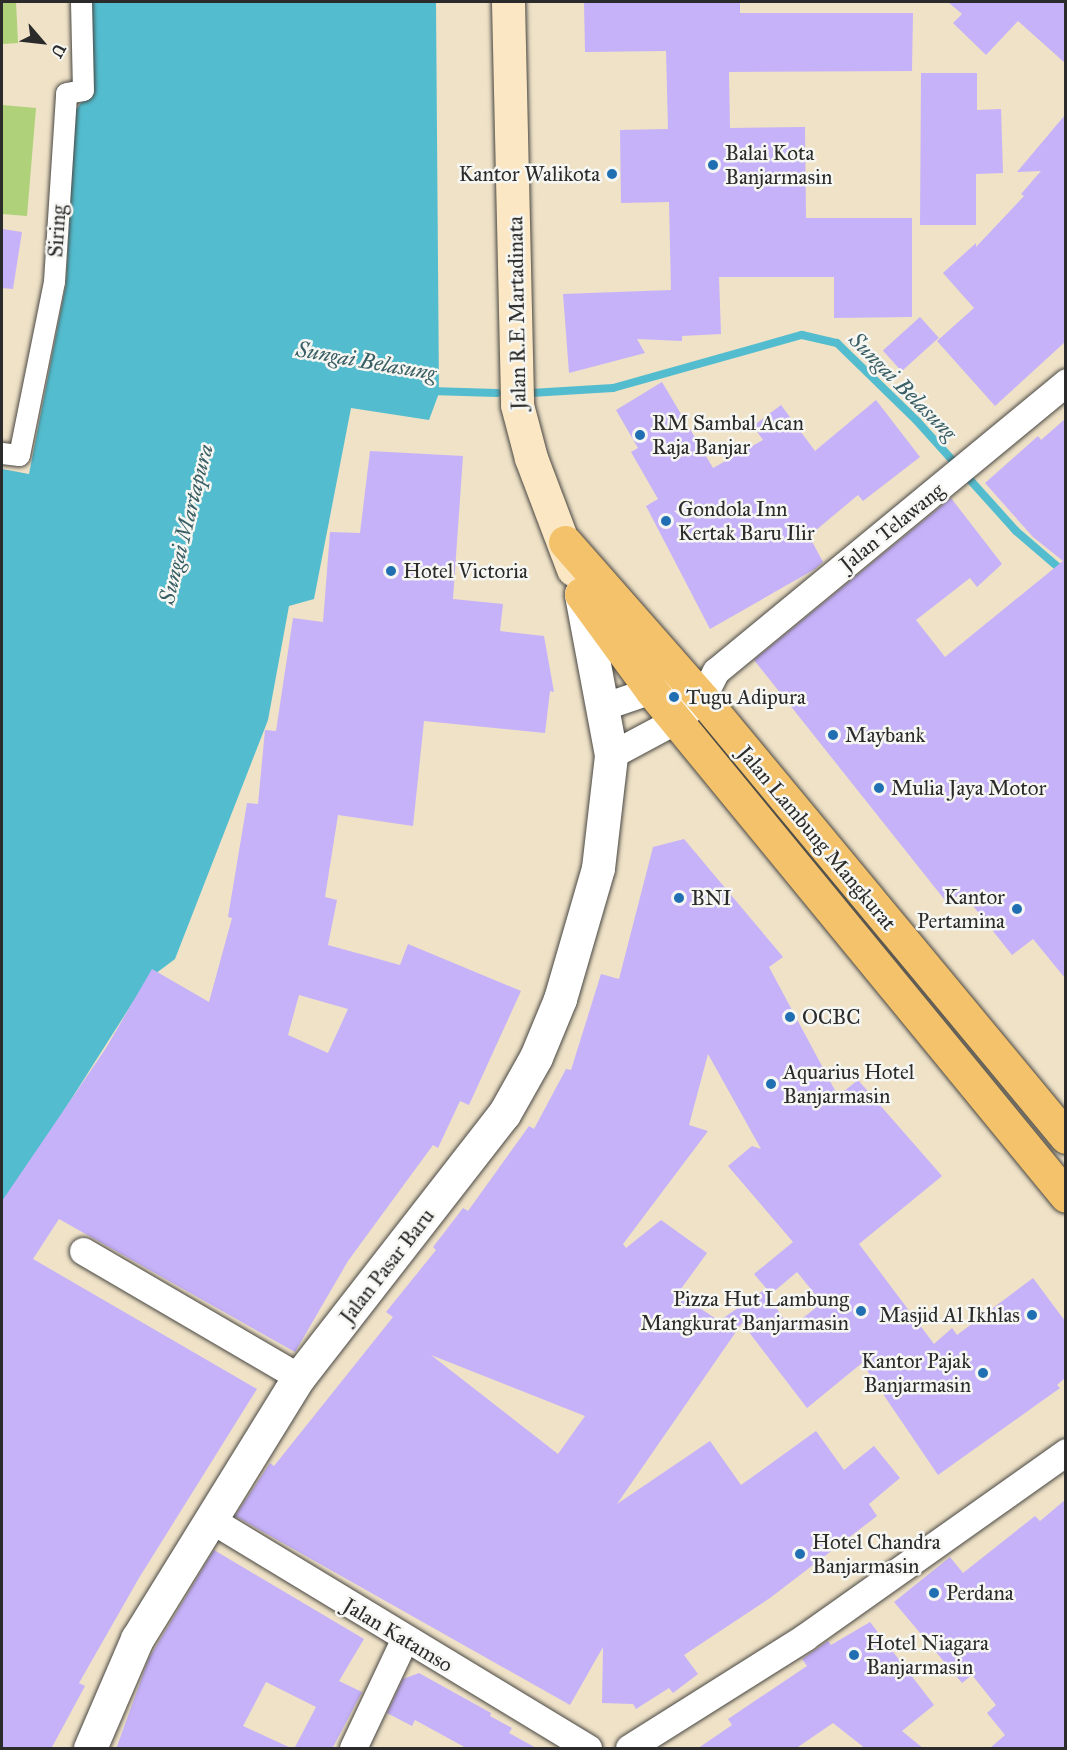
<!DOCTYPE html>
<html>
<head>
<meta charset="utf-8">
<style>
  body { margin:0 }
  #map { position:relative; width:1067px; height:1750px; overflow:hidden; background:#efe2c7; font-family:"IM FELL Great Primer",serif }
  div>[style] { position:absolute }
  .green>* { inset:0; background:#aed17a }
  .water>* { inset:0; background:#53bdcf }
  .stream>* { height:8px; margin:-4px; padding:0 4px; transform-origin:4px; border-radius:4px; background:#53bdcf }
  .building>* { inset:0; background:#c6b2f9; transform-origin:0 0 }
  .roads { filter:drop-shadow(0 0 2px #484642) drop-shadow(0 0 2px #484642) }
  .pedestrian>* { height:21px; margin:-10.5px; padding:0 10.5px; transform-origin:10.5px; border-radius:10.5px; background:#fff }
  .minor>* { height:27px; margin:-13.5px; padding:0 13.5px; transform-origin:13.5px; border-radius:13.5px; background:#fff }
  .tertiary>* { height:33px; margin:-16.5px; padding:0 16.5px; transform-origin:16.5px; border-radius:16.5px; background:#fff }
  .secondary>* { height:33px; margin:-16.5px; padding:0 16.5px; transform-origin:16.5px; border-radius:16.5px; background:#fbe7c3 }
  .trunk>* { height:33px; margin:-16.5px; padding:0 16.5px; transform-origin:16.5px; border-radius:16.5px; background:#f4c26a }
  .dots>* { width:16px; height:16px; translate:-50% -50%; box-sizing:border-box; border:3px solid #f6f6f2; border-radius:50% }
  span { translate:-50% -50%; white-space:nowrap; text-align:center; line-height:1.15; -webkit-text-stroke:5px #f6f6f2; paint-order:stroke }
  .poi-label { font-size:21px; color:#2b2b2b }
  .left { translate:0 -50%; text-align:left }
  .right { translate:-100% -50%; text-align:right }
  .street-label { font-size:21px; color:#2b2b2b }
  .water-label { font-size:22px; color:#395e64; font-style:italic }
  .frame { position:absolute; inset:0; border:3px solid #2b2b2b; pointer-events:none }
  .north { position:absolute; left:12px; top:12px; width:60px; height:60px; -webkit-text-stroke:4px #f6f6f2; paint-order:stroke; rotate:118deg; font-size:16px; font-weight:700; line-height:24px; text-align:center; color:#2b2b2b }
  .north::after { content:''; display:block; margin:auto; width:21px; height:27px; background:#2b2b2b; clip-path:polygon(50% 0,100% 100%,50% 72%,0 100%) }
</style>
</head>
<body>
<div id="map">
  <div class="green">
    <i style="clip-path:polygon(2px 2px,16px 2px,18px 43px,2px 44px)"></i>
    <i style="clip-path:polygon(2px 105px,36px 108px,27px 216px,2px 214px)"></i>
  </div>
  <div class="water">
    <i style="clip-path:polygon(88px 2px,436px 2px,439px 393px,429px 420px,351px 408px,314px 599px,289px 606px,268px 720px,175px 959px,147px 980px,2px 1208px,2px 469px,29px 474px,66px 284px,75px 111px,83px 100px,93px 97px)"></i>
  </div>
  <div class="stream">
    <i style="left:430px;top:391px;width:67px;rotate:1.7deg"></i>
    <i style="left:531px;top:393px;width:82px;rotate:-3.5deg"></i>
    <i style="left:613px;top:388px;width:196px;rotate:-15.7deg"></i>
    <i style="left:802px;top:335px;width:36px;rotate:13deg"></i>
    <i style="left:837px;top:343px;width:112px;rotate:44.3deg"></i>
    <i style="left:917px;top:421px;width:148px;rotate:48deg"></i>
    <i style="left:1016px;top:531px;width:66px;rotate:40.7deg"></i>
  </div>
  <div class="building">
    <i style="clip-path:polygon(584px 2px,740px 2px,740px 13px,913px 13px,912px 71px,729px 72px,730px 128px,805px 127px,806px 218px,912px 218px,912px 317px,834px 318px,834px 277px,719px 277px,721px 334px,682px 336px,682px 341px,637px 339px,645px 353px,569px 373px,563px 294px,671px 290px,669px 202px,621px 203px,620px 130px,668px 129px,666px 51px,585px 52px)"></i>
    <i style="clip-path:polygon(948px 2px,1065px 2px,1065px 63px,1018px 21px,986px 55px,953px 23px,962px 14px)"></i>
    <i style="clip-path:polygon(921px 73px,977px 73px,977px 110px,1001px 109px,1003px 173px,976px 174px,976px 225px,920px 225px)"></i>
    <i style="clip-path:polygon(1065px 115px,1065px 342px,995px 406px,937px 341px,974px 308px,943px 273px,976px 243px,976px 247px,1024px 196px,1021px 194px,1041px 171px,1017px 172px)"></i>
    <i style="clip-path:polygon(2px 229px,22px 232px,13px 289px,2px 288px)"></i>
    <i style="left:920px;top:317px;width:28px;height:50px;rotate:48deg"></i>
    <i style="clip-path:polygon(662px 382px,713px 468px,763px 440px,753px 426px,781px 405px,815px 451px,876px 400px,920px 457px,863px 501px,858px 495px,809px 536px,823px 562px,815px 569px,710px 629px,646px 506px,658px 499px,631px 452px,638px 448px,616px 410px)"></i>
    <i style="clip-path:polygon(1065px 419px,1065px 978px,1033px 939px,1012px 955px,962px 892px,948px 904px,754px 660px,951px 498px,1002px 564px,977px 587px,970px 578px,916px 620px,945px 657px,1063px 561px,1033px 537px,985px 483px,1038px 436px,1041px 440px)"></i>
    <i style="clip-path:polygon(evenodd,370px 451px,463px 456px,453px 599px,503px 604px,500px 631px,544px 636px,554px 692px,550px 691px,545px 733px,424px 721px,413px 826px,338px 815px,325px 897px,337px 900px,328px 945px,400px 965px,408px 944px,521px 991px,469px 1105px,460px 1101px,438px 1148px,433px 1145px,348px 1261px,295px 1352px,59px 1219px,33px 1259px,257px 1389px,139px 1578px,79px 1683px,85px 1686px,51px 1749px,2px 1749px,2px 1201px,106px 1048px,152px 969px,209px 1002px,232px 918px,228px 917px,247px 803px,258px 804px,265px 730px,276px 731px,293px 618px,323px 622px,330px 532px,360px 533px,370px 451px,299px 995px,348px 1009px,328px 1053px,288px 1035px,299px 995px)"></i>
    <i style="clip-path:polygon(evenodd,684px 839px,783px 957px,769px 967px,838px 1096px,858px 1080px,942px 1176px,859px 1244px,934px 1344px,952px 1328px,957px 1335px,1033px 1278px,1065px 1321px,1065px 1378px,1057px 1385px,1060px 1388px,938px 1475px,862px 1363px,807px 1408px,742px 1323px,617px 1504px,710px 1441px,741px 1485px,816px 1431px,844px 1470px,874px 1446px,900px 1478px,869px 1504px,877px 1516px,770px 1598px,684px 1655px,698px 1674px,673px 1693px,669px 1688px,636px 1709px,633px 1704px,602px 1703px,603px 1647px,570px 1705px,235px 1516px,270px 1463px,274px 1466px,393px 1317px,386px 1312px,436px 1250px,433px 1247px,463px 1208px,468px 1211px,529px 1126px,534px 1129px,566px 1069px,571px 1070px,601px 974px,619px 979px,653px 847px,684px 839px,708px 1054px,761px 1149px,752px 1146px,728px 1166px,793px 1242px,754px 1274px,771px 1294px,797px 1272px,822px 1303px,790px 1328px,764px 1290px,719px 1321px,678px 1293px,707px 1253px,661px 1220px,626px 1248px,623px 1244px,708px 1131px,689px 1125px,708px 1054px,684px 839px,431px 1355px,585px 1416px,558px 1454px,431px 1355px)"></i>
    <i style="clip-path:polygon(1065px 1500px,1065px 1749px,989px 1749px,1005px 1735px,987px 1713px,996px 1705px,972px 1675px,962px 1683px,894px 1602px,950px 1557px,963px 1573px,1035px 1516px,1040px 1521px)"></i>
    <i style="clip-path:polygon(214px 1550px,364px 1639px,339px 1681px,362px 1692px,332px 1749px,294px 1749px,316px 1707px,266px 1682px,243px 1726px,293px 1749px,116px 1749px,149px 1658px)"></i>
    <i style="clip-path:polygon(870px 1622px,934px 1705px,902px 1731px,924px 1749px,866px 1749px,833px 1723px,795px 1749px,697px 1749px,732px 1725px,728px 1719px,807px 1666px,802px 1659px,828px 1641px,831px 1645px)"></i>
    <i style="clip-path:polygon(419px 1673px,491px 1713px,490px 1716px,512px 1728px,509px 1733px,538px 1749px,468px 1749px,415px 1720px,412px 1726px,387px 1713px,403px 1679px)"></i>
  </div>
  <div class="roads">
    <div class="pedestrian">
      <i style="left:2px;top:453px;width:17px;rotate:7deg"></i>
      <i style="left:19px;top:455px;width:177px;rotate:-78.6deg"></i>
      <i style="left:54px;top:281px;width:188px;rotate:-86.3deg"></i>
      <i style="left:66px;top:93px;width:17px;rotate:-10deg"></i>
      <i style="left:83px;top:90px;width:88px;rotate:-91.3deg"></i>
    </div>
    <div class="minor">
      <i style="left:602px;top:707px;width:71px;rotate:-18.9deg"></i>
      <i style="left:611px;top:755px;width:76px;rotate:-28.2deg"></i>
      <i style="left:678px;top:719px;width:32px;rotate:-41deg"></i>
      <i style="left:702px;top:698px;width:30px;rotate:-63deg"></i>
      <i style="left:716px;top:671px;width:454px;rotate:-39.5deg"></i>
      <i style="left:83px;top:1251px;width:250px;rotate:30.3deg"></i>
      <i style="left:210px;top:1519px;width:442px;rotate:31.2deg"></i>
      <i style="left:353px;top:1748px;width:119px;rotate:-64.7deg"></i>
      <i style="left:629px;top:1748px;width:208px;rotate:-32.2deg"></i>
      <i style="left:805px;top:1637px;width:320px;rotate:-35.3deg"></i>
    </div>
    <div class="tertiary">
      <i style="left:90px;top:1748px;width:119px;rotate:-66.7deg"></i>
      <i style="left:137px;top:1639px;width:308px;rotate:-58.3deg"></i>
      <i style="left:299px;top:1377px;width:333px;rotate:-52.1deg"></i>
      <i style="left:504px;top:1114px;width:65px;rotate:-60.7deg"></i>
      <i style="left:536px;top:1057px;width:63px;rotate:-67.5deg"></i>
      <i style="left:560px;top:999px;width:136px;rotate:-73.8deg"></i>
      <i style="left:598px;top:868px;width:114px;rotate:-83.4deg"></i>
      <i style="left:611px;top:755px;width:164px;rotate:-100.6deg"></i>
    </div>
    <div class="secondary">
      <i style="left:508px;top:2px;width:403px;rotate:88.7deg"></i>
      <i style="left:517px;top:405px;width:55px;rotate:75.2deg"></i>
      <i style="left:531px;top:458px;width:119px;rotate:69.3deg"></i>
    </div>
    <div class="trunk">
      <i style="left:565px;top:542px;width:208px;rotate:48.7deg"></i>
      <i style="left:702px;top:698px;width:570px;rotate:50.34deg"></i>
      <i style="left:581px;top:594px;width:119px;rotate:53.9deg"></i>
      <i style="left:651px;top:690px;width:654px;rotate:50.64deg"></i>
    </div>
  </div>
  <div class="dots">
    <i style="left:713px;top:165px;background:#1f6fb2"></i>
    <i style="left:612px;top:174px;background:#1f6fb2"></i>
    <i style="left:640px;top:435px;background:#1f6fb2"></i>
    <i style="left:666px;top:521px;background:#1f6fb2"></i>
    <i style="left:391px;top:571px;background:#1f6fb2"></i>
    <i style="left:674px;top:697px;background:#1f6fb2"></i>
    <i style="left:833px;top:735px;background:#1f6fb2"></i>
    <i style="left:879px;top:788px;background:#1f6fb2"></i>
    <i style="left:679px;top:898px;background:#1f6fb2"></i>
    <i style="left:1017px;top:909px;background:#1f6fb2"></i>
    <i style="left:790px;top:1017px;background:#1f6fb2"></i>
    <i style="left:771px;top:1084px;background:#1f6fb2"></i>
    <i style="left:861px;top:1311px;background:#1f6fb2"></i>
    <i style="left:1032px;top:1315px;background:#1f6fb2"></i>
    <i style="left:983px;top:1373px;background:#1f6fb2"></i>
    <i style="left:800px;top:1554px;background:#1f6fb2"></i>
    <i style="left:934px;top:1593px;background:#1f6fb2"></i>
    <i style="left:854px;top:1655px;background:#1f6fb2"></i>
  </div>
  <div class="poi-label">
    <span class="left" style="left:725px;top:165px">Balai Kota<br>Banjarmasin</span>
    <span class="right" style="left:600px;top:174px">Kantor Walikota</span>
    <span class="left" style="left:652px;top:435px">RM Sambal Acan<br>Raja Banjar</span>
    <span class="left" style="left:678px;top:521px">Gondola Inn<br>Kertak Baru Ilir</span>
    <span class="left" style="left:403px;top:571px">Hotel Victoria</span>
    <span class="left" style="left:686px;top:697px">Tugu Adipura</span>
    <span class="left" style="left:845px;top:735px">Maybank</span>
    <span class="left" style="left:891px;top:788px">Mulia Jaya Motor</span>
    <span class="right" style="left:1005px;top:909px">Kantor<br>Pertamina</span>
    <span class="left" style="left:691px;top:898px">BNI</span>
    <span class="left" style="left:802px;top:1017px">OCBC</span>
    <span class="left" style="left:783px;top:1084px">Aquarius Hotel<br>Banjarmasin</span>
    <span class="right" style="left:849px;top:1311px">Pizza Hut Lambung<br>Mangkurat Banjarmasin</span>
    <span class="right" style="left:1020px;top:1315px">Masjid Al Ikhlas</span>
    <span class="right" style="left:971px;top:1373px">Kantor Pajak<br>Banjarmasin</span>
    <span class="left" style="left:812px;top:1554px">Hotel Chandra<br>Banjarmasin</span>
    <span class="left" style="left:946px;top:1593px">Perdana</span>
    <span class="left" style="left:866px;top:1655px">Hotel Niagara<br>Banjarmasin</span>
  </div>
  <div class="street-label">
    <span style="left:57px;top:231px;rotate:-86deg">Siring</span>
    <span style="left:517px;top:313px;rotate:-91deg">Jalan R.E Martadinata</span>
    <span style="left:892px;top:527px;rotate:-39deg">Jalan Telawang</span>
    <span style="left:817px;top:838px;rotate:50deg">Jalan Lambung Mangkurat</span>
    <span style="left:387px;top:1266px;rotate:-52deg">Jalan Pasar Baru</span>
    <span style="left:398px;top:1635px;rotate:31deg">Jalan Katamso</span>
  </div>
  <div class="water-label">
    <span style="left:366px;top:361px;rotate:10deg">Sungai Belasung</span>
    <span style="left:903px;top:386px;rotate:45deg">Sungai Belasung</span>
    <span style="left:186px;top:524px;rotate:-76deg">Sungai Martapura</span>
  </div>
  <div class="frame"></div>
  <div class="north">U</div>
</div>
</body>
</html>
